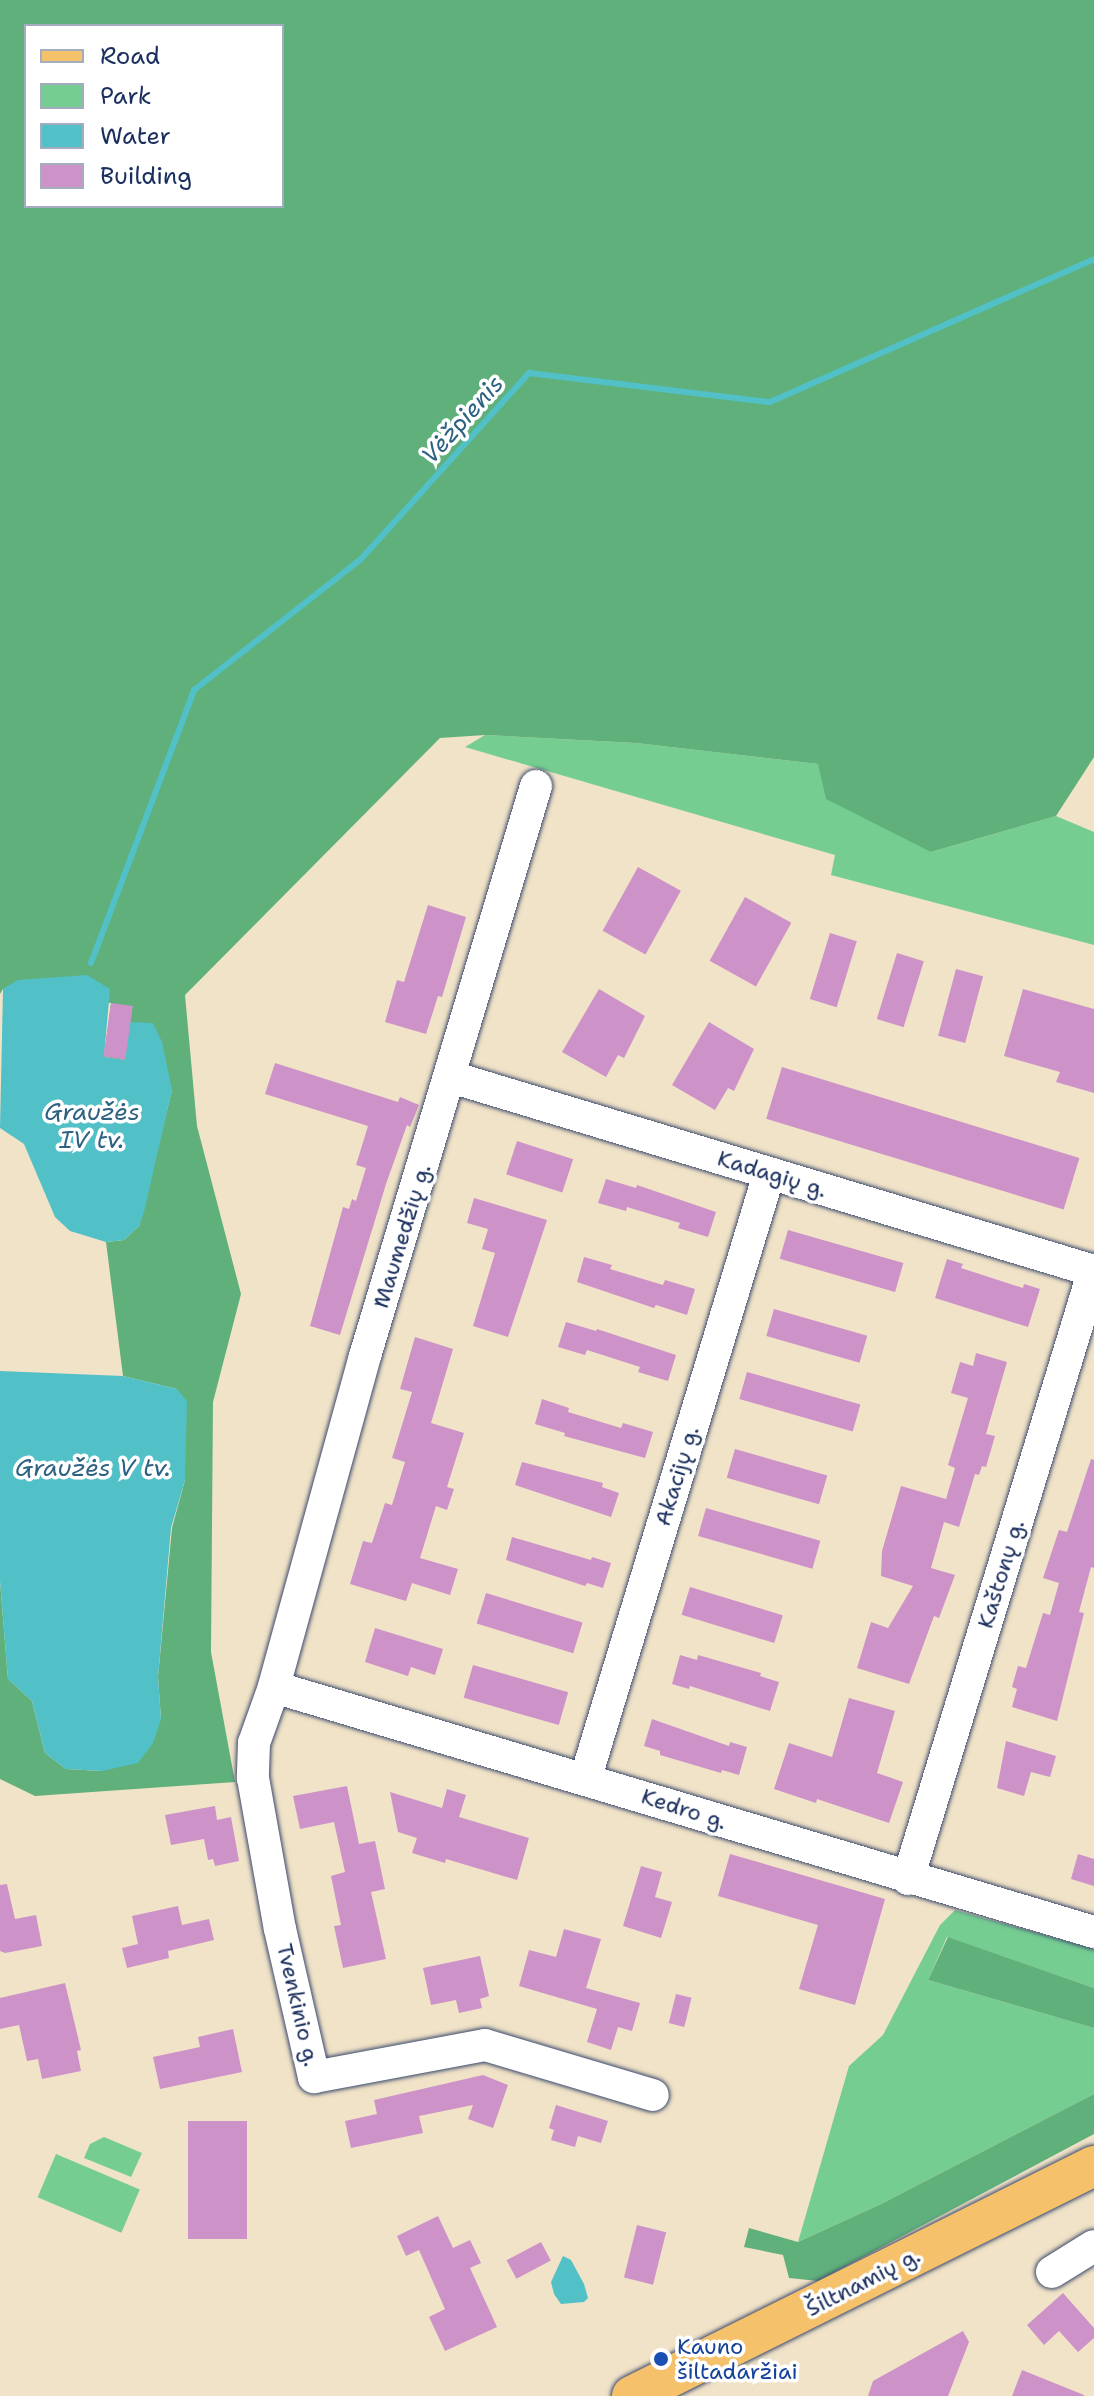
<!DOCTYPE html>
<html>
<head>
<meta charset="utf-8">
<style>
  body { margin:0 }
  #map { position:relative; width:1094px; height:2396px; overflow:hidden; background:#f1e3c7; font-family:"Shantell Sans",sans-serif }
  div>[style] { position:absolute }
  .green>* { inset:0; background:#76cd92; transform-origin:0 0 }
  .forest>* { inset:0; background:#60b07c }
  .water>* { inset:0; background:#52c0c7 }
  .stream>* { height:6px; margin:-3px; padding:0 3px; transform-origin:3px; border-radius:3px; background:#52c0c7 }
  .building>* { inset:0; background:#cd93c8; transform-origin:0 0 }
  .roads { filter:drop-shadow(0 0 2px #3b4a6e) drop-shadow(0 0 2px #3b4a6e) }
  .minor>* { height:32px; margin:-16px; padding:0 16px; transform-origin:16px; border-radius:16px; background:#fff }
  .major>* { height:40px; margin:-20px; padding:0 20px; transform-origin:20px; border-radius:20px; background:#f5c16b }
  .dots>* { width:22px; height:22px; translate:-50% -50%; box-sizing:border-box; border:4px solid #fff; border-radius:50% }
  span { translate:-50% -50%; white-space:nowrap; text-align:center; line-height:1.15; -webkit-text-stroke:7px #fff; paint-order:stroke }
  .street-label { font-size:22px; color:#1b2f5e }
  .transit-label { font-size:22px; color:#164399 }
  .left { translate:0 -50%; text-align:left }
  .water-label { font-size:24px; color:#2e6283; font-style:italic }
  .legend { position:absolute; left:24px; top:24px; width:260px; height:184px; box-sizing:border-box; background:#fff; border:2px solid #a4acbf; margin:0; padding:10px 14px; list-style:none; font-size:24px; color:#1b2f5e }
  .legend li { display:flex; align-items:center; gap:16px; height:40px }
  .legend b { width:40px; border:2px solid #a4acbf }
</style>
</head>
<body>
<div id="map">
  <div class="green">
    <i style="clip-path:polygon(485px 735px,636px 743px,818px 764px,931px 852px,1056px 816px,1094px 832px,1094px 945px,831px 875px,835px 855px,465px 747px)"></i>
    <i style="clip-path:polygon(955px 1910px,1094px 1949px,1094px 1988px,947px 1937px,928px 1980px,1094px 2028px,1094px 2094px,881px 2204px,798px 2242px,849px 2066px,883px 2035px,940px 1925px)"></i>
    <i style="clip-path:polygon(104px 2137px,142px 2153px,131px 2177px,84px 2158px,90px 2144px)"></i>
    <i style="left:56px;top:2154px;width:91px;height:47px;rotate:23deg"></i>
  </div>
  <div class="forest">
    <i style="clip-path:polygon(evenodd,0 0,1094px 0,1094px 757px,1056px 816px,931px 852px,826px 799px,818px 764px,636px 743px,485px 735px,440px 738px,185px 995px,197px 1126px,241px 1294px,213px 1402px,211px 1652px,235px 1782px,35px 1796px,0 1779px,0 1581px,8px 1679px,32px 1701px,45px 1753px,66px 1769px,102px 1771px,161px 1719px,158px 1677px,172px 1528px,185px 1480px,177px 1389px,123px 1376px,106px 1242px,124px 1240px,139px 1226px,172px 1090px,125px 1060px,104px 1057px,111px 1003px,3px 989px,0 994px,0 0,26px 26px,282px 26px,282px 206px,26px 206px,26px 26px)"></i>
    <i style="clip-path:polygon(948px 1937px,1094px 1988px,1094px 2028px,928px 1980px)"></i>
    <i style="clip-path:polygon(1094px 2094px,1094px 2134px,818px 2281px,789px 2278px,783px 2255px,744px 2247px,749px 2228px,798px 2242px,881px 2204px)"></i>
  </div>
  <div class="water">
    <i style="clip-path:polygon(87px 975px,110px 989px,104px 1057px,125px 1060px,130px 1022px,153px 1023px,162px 1042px,172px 1090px,144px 1212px,139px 1226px,124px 1240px,106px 1242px,70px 1231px,55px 1217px,24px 1144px,0 1128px,3px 989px,18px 980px)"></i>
    <i style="clip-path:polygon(0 1371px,123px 1376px,177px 1389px,187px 1401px,185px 1480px,171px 1528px,158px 1677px,161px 1719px,153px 1743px,138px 1763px,102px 1771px,66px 1769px,45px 1753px,32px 1701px,8px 1679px,0 1581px)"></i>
    <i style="clip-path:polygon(563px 2256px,571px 2260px,584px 2284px,588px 2298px,584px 2302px,561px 2304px,554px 2294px,551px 2282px)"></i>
  </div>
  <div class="stream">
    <i style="left:91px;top:963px;width:292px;rotate:-69.3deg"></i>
    <i style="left:194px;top:690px;width:212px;rotate:-38.1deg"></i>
    <i style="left:361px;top:559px;width:251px;rotate:-47.9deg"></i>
    <i style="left:529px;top:373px;width:243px;rotate:6.9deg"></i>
    <i style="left:770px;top:402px;width:354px;rotate:-23.8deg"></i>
  </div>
  <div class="building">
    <i style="left:638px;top:867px;width:49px;height:73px;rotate:29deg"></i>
    <i style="left:745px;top:897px;width:53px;height:73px;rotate:29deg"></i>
    <i style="clip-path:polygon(428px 905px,466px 917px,442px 997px,438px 996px,426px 1034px,385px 1022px,397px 980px,404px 982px)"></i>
    <i style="left:830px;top:933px;width:28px;height:69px;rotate:17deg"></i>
    <i style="left:897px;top:953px;width:28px;height:69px;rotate:17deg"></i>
    <i style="left:956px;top:969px;width:28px;height:69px;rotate:15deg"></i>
    <i style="clip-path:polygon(599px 989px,645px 1016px,624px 1058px,618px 1055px,606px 1077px,562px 1052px)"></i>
    <i style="clip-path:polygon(1023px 989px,1094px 1009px,1094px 1093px,1056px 1082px,1060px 1072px,1004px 1056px)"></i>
    <i style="left:111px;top:1003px;width:22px;height:54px;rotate:8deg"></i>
    <i style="clip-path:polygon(709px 1022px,754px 1049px,734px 1091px,728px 1088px,715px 1110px,672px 1085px)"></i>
    <i style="clip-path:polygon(275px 1063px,398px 1102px,400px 1097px,419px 1105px,410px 1127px,407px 1125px,386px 1184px,340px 1335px,310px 1326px,343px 1207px,349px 1209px,352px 1199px,356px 1201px,366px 1168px,356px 1165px,368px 1126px,265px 1094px)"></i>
    <i style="left:782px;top:1067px;width:311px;height:54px;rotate:17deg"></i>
    <i style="left:517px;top:1141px;width:59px;height:35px;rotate:18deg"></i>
    <i style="clip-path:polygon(606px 1179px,636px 1188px,637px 1185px,716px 1212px,708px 1237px,678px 1228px,680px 1223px,627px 1207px,626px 1211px,598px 1203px)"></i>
    <i style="clip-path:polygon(474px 1198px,547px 1220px,508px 1337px,473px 1326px,495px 1253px,482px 1249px,488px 1229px,467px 1223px)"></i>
    <i style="left:788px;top:1230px;width:120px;height:30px;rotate:16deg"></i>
    <i style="clip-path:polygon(584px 1257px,612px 1265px,610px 1269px,663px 1285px,665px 1280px,695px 1289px,687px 1315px,656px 1305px,654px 1308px,577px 1282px)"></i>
    <i style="clip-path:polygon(947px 1259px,963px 1264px,961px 1268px,1023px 1288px,1024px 1284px,1040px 1289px,1028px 1327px,935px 1298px)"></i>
    <i style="left:774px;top:1309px;width:97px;height:28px;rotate:16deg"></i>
    <i style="clip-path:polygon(566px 1322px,596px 1331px,597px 1329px,676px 1355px,668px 1381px,638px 1372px,640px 1367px,587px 1350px,585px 1355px,558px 1347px)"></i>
    <i style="clip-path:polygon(415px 1337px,453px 1349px,431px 1423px,464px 1433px,447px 1487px,454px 1489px,447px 1510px,436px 1506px,420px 1558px,458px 1569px,450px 1595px,412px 1583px,406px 1601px,350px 1584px,363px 1541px,372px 1543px,385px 1503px,392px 1505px,405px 1462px,392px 1458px,412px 1392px,400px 1389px)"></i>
    <i style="clip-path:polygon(976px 1353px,1007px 1362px,986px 1434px,995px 1436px,986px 1467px,982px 1466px,979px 1475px,975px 1474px,959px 1527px,944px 1522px,931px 1568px,955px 1575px,939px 1618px,934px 1616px,909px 1684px,857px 1668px,871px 1622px,888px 1628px,913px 1586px,881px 1576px,882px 1551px,901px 1486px,946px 1499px,955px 1468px,948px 1465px,968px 1398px,951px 1393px,960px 1362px,973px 1366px)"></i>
    <i style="left:747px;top:1372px;width:118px;height:28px;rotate:16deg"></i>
    <i style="clip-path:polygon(542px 1399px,569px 1408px,568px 1412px,621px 1428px,623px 1423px,653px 1432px,645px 1458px,564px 1436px,565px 1433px,535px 1424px)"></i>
    <i style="left:735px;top:1449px;width:96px;height:30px;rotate:16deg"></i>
    <i style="clip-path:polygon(1091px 1459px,1094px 1460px,1094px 1568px,1091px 1567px,1079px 1612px,1084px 1613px,1057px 1721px,1012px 1707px,1017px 1689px,1012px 1687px,1018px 1666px,1026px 1668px,1043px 1613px,1050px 1615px,1059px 1583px,1043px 1578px,1059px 1530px,1067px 1532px)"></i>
    <i style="clip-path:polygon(522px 1462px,603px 1483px,602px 1487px,619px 1493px,611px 1517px,515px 1485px)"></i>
    <i style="left:706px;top:1508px;width:119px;height:29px;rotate:16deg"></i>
    <i style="clip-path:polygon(512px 1537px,591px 1560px,592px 1557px,611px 1563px,603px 1588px,587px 1583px,585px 1586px,506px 1560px)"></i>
    <i style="left:690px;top:1587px;width:97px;height:29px;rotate:17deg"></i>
    <i style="left:486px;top:1593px;width:101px;height:32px;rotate:17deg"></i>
    <i style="clip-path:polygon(375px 1628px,443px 1649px,435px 1675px,411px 1667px,408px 1676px,365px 1662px)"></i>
    <i style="clip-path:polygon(680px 1655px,697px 1660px,698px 1655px,761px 1673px,760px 1676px,779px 1682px,770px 1711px,690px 1686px,689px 1689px,672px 1684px)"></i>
    <i style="left:473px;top:1665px;width:99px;height:34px;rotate:16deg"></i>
    <i style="clip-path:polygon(849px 1698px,895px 1711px,877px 1773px,903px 1782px,889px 1823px,817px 1799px,816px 1803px,774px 1789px,789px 1743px,832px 1757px)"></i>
    <i style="clip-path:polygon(652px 1719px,729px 1746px,730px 1742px,747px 1747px,739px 1775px,722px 1770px,721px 1773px,660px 1755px,660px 1751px,644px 1746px)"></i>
    <i style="clip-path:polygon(1006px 1741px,1056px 1756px,1050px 1777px,1031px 1772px,1024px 1796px,997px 1788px)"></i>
    <i style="clip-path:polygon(347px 1786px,359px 1844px,375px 1841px,385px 1889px,371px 1892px,386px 1959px,343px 1968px,334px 1926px,341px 1925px,331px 1876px,345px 1872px,334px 1822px,300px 1829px,293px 1796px)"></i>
    <i style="clip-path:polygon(447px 1789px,466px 1795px,459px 1817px,529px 1838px,517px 1880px,446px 1859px,445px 1863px,412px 1853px,417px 1838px,398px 1832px,390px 1792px,442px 1808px)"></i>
    <i style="clip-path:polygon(215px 1806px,217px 1820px,231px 1817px,239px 1861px,215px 1866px,213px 1859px,208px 1860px,204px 1839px,171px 1845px,165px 1815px)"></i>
    <i style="clip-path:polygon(730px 1854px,885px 1899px,855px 2005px,799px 1989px,818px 1925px,718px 1896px)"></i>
    <i style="clip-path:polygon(1078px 1854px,1094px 1859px,1094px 1886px,1071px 1879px)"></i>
    <i style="clip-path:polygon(641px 1866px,662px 1872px,655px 1897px,672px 1902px,661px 1938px,623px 1926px)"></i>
    <i style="clip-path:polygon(7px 1884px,15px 1919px,36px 1915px,42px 1946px,5px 1953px,0 1951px,0 1885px)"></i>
    <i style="clip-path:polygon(178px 1906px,182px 1925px,209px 1919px,214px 1940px,168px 1951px,169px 1958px,127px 1968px,122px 1948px,138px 1944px,132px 1916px)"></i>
    <i style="clip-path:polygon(564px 1929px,601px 1939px,586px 1988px,640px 2003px,632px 2031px,618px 2027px,611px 2050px,587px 2042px,597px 2009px,519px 1986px,529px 1950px,556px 1957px)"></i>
    <i style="clip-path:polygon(480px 1956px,489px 1996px,480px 1999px,482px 2008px,459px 2013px,456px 2000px,431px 2005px,423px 1968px)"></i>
    <i style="clip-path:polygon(65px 1983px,81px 2050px,77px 2051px,81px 2071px,42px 2079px,38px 2059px,27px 2061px,19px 2025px,0 2029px,0 1998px)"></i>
    <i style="left:676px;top:1994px;width:16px;height:30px;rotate:14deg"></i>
    <i style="clip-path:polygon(233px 2029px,242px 2072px,160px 2089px,153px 2057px,200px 2047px,198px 2037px)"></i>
    <i style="clip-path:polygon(483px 2075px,508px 2085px,493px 2128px,468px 2119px,473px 2105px,419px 2116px,423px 2133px,351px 2148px,345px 2121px,377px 2114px,374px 2100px)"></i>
    <i style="clip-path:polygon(556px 2105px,608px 2121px,601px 2143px,578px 2136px,575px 2147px,551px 2140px,554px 2130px,549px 2128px)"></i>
    <i style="left:188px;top:2121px;width:59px;height:118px"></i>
    <i style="clip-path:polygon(438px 2216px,453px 2248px,470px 2240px,481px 2263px,470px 2268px,497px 2327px,445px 2351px,429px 2317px,445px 2309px,419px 2250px,406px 2256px,397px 2236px)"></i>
    <i style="left:637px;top:2225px;width:30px;height:54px;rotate:14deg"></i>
    <i style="left:541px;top:2242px;width:21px;height:39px;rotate:62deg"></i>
    <i style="clip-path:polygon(1063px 2293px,1094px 2328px,1094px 2338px,1078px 2352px,1059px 2331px,1044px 2345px,1027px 2325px)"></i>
    <i style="clip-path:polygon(963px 2331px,969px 2342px,948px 2396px,868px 2396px,873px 2381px)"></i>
    <i style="clip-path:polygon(1022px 2370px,1084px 2395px,1084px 2396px,1012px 2396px)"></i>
  </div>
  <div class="roads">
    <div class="minor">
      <i style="left:536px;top:786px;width:595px;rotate:106.7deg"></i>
      <i style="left:365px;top:1356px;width:343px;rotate:105.4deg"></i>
      <i style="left:274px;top:1687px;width:59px;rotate:109.7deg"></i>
      <i style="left:254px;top:1743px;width:35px;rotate:92deg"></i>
      <i style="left:253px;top:1778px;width:153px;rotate:79.9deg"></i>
      <i style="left:280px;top:1929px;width:152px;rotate:77.1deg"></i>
      <i style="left:314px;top:2077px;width:174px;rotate:-10.6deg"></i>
      <i style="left:485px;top:2045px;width:175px;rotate:16.6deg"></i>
      <i style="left:451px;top:1077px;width:672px;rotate:16.79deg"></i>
      <i style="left:274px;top:1687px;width:856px;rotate:16.64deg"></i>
      <i style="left:586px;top:1777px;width:630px;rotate:-73.12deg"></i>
      <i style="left:908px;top:1879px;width:637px;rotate:-73.02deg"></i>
      <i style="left:1052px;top:2272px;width:49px;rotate:-31.8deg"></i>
    </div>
    <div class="major">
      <i style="left:632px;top:2396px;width:516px;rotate:-26.47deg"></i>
    </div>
  </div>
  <div class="dots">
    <i style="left:661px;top:2359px;background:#1a4fb4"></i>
  </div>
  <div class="street-label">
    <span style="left:772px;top:1174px;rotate:17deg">Kadagių g.</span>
    <span style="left:402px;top:1236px;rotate:-73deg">Maumedžių g.</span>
    <span style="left:677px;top:1476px;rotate:-73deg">Akacijų g.</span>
    <span style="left:1001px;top:1574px;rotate:-73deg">Kaštonų g.</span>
    <span style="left:684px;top:1809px;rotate:18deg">Kedro g.</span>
    <span style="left:298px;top:2005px;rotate:77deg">Tvenkinio g.</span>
    <span style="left:863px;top:2282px;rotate:-27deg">Šiltnamių g.</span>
  </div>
  <div class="transit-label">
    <span class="left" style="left:677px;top:2359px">Kauno<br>šiltadaržiai</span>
  </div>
  <div class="water-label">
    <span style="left:463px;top:420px;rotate:-48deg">Vėžpienis</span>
    <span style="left:92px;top:1127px">Graužės<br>IV tv.</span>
    <span style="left:93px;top:1469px">Graužės V tv.</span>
  </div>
  <ul class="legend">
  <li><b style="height:10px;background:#f5c16b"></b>Road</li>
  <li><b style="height:22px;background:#76cd92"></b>Park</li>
  <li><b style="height:22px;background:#52c0c7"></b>Water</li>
  <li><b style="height:22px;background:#cd93c8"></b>Building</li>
  </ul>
</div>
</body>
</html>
